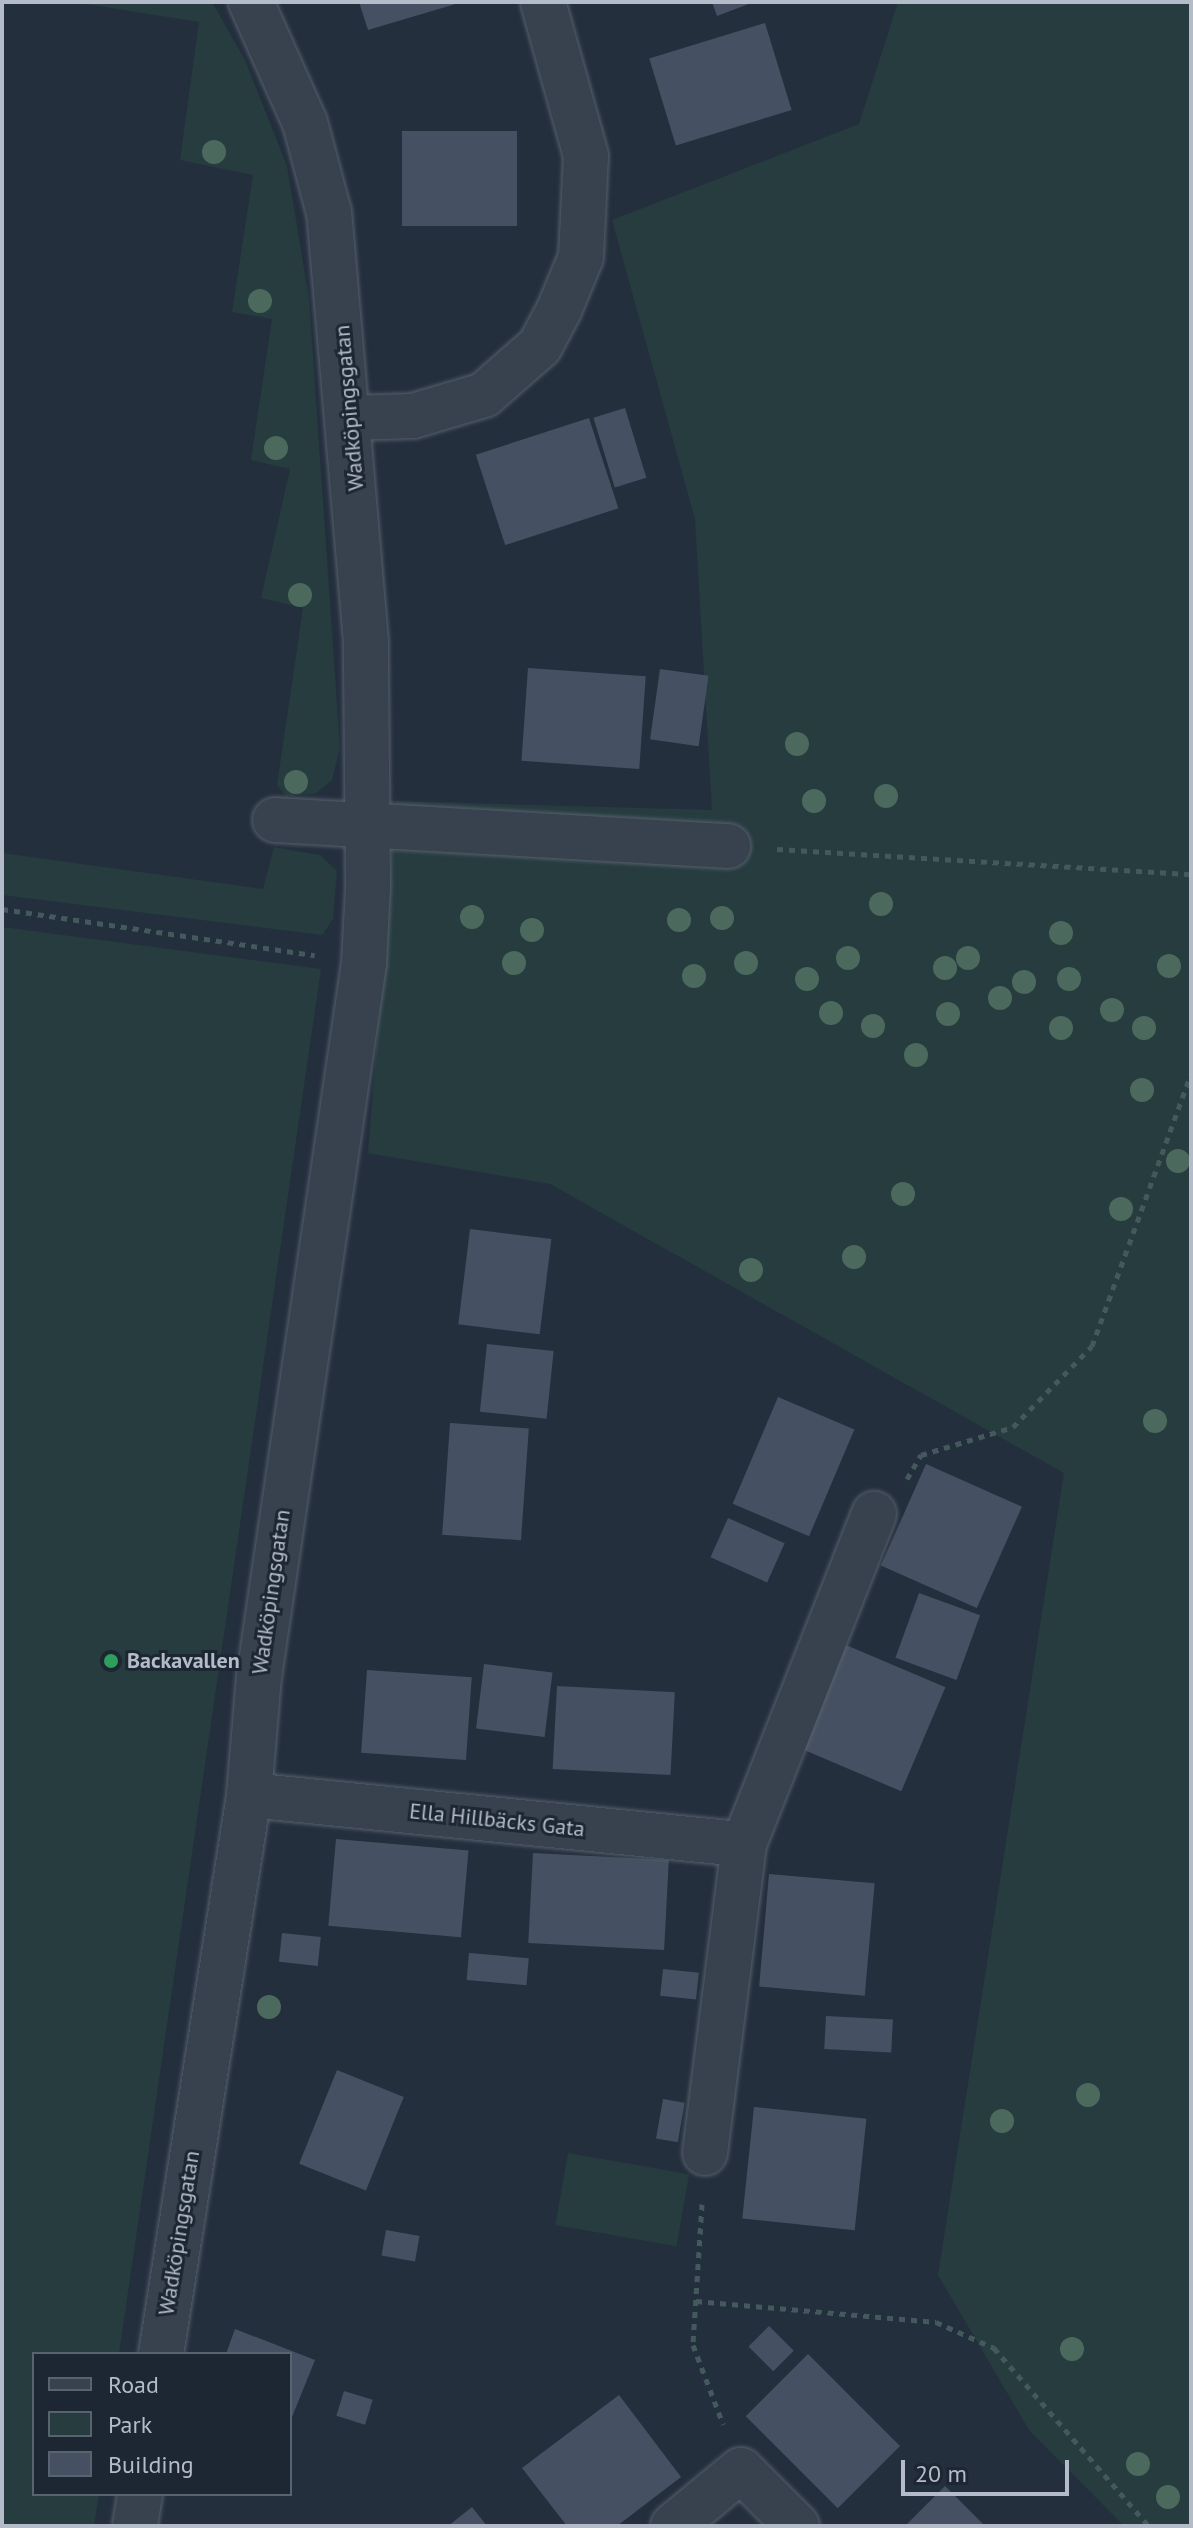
<!DOCTYPE html>
<html>
<head>
<meta charset="utf-8">
<style>
  body { margin:0 }
  #map { position:relative; width:1193px; height:2528px; overflow:hidden; background:#242f3e; font-family:"PT Sans",sans-serif }
  div>[style] { position:absolute }
  .green>* { inset:0; background:#263c3f; transform-origin:0 0 }
  .building>* { inset:0; background:#455162; transform-origin:0 0 }
  .path>* { height:5px; margin-top:-2.5px; transform-origin:0; background:repeating-linear-gradient(90deg,#44595c 0 6px,transparent 0 12px) }
  .roads { filter:drop-shadow(0 0 2px #565f6c) drop-shadow(0 0 2px #565f6c) }
  .minor>* { height:44px; margin:-22px; padding:0 22px; transform-origin:22px; border-radius:22px; background:#38414e }
  .trees>* { width:24px; height:24px; margin:-12px; border-radius:50%; background:#4b6a5d }
  .dots>* { width:22px; height:22px; translate:-50% -50%; box-sizing:border-box; border:4px solid #1d2633; border-radius:50% }
  span { translate:-50% -50%; white-space:nowrap; text-align:center; line-height:1.15; -webkit-text-stroke:6px #1d2633; paint-order:stroke }
  .street-label { font-size:22px; color:#b4bcc9 }
  .poi-label { font-size:22px; color:#b4bcc9; font-weight:700 }
  .left { translate:0 -50%; text-align:left }
  .frame { position:absolute; inset:0; border:4px solid #b4bcc9; pointer-events:none }
  .legend { position:absolute; left:32px; top:2352px; width:260px; height:144px; box-sizing:border-box; background:#1d2633; border:2px solid #59626f; margin:0; padding:10px 14px; list-style:none; font-size:24px; color:#b4bcc9 }
  .legend li { display:flex; align-items:center; gap:16px; height:40px }
  .legend b { width:40px; border:2px solid #59626f }
  .scale { position:absolute; left:901px; top:2460px; width:168px; height:36px; box-sizing:border-box; border:4px solid #b4bcc9; border-top:0; padding-left:10px; font-size:24px; line-height:28px; white-space:nowrap; color:#b4bcc9; -webkit-text-stroke:6px #1d2633; paint-order:stroke }
</style>
</head>
<body>
<div id="map">
  <div class="green">
    <i style="clip-path:polygon(74px 2px,212px 2px,245px 60px,287px 166px,309px 298px,340px 748px,332px 780px,315px 794px,286px 796px,277px 785px,303px 608px,261px 598px,290px 469px,251px 460px,272px 319px,232px 312px,253px 175px,180px 160px,199px 22px)"></i>
    <i style="clip-path:polygon(898px 2px,1191px 2px,1191px 2526px,1124px 2526px,1029px 2430px,938px 2275px,1064px 1473px,550px 1184px,368px 1153px,396px 801px,712px 810px,695px 519px,612px 220px,859px 124px)"></i>
    <i style="clip-path:polygon(274px 847px,320px 855px,337px 871px,333px 919px,322px 935px,2px 895px,2px 853px,263px 889px)"></i>
    <i style="clip-path:polygon(2px 927px,321px 969px,119px 2354px,34px 2354px,34px 2494px,99px 2494px,94px 2526px,2px 2526px)"></i>
    <i style="left:568px;top:2153px;width:123px;height:73px;rotate:10deg"></i>
  </div>
  <div class="building">
    <i style="clip-path:polygon(359px 2px,459px 2px,459px 3px,368px 30px)"></i>
    <i style="clip-path:polygon(712px 2px,754px 2px,717px 16px)"></i>
    <i style="left:765px;top:23px;width:91px;height:121px;rotate:73deg"></i>
    <i style="left:402px;top:131px;width:115px;height:95px"></i>
    <i style="left:625px;top:408px;width:73px;height:33px;rotate:73deg"></i>
    <i style="left:589px;top:418px;width:95px;height:119px;rotate:72deg"></i>
    <i style="left:528px;top:668px;width:118px;height:93px;rotate:4deg"></i>
    <i style="left:660px;top:669px;width:49px;height:71px;rotate:8deg"></i>
    <i style="left:470px;top:1229px;width:82px;height:96px;rotate:7deg"></i>
    <i style="left:487px;top:1344px;width:67px;height:68px;rotate:6deg"></i>
    <i style="left:778px;top:1397px;width:83px;height:116px;rotate:23deg"></i>
    <i style="left:450px;top:1423px;width:79px;height:112px;rotate:4deg"></i>
    <i style="left:926px;top:1464px;width:105px;height:111px;rotate:24deg"></i>
    <i style="left:728px;top:1518px;width:62px;height:43px;rotate:24deg"></i>
    <i style="left:919px;top:1593px;width:65px;height:69px;rotate:20deg"></i>
    <i style="left:846px;top:1645px;width:108px;height:113px;rotate:23deg"></i>
    <i style="left:484px;top:1664px;width:69px;height:65px;rotate:7deg"></i>
    <i style="left:367px;top:1670px;width:105px;height:83px;rotate:4deg"></i>
    <i style="left:557px;top:1686px;width:118px;height:83px;rotate:3deg"></i>
    <i style="left:336px;top:1839px;width:133px;height:87px;rotate:5deg"></i>
    <i style="left:533px;top:1853px;width:136px;height:90px;rotate:3deg"></i>
    <i style="left:769px;top:1874px;width:106px;height:113px;rotate:5deg"></i>
    <i style="left:282px;top:1933px;width:39px;height:29px;rotate:6deg"></i>
    <i style="left:469px;top:1953px;width:60px;height:27px;rotate:5deg"></i>
    <i style="left:663px;top:1969px;width:36px;height:27px;rotate:6deg"></i>
    <i style="left:826px;top:2016px;width:67px;height:33px;rotate:3deg"></i>
    <i style="left:337px;top:2070px;width:72px;height:101px;rotate:22deg"></i>
    <i style="left:663px;top:2099px;width:22px;height:40px;rotate:10deg"></i>
    <i style="left:754px;top:2107px;width:113px;height:112px;rotate:6deg"></i>
    <i style="left:386px;top:2230px;width:34px;height:26px;rotate:10deg"></i>
    <i style="left:769px;top:2326px;width:35px;height:29px;rotate:45deg"></i>
    <i style="clip-path:polygon(235px 2329px,315px 2360px,290px 2422px,290px 2354px,226px 2354px)"></i>
    <i style="left:808px;top:2354px;width:130px;height:88px;rotate:45deg"></i>
    <i style="left:344px;top:2391px;width:30px;height:26px;rotate:17deg"></i>
    <i style="clip-path:polygon(619px 2395px,681px 2477px,617px 2526px,567px 2526px,522px 2468px)"></i>
    <i style="clip-path:polygon(945px 2486px,985px 2526px,905px 2526px)"></i>
    <i style="clip-path:polygon(472px 2507px,487px 2526px,448px 2526px)"></i>
  </div>
  <div class="path">
    <i style="left:777px;top:849px;width:415px;rotate:3.5deg"></i>
    <i style="left:2px;top:909px;width:316px;rotate:8.4deg"></i>
    <i style="left:907px;top:1479px;width:28px;rotate:-60deg"></i>
    <i style="left:921px;top:1455px;width:96px;rotate:-16.9deg"></i>
    <i style="left:1013px;top:1427px;width:113px;rotate:-45.7deg"></i>
    <i style="left:1092px;top:1346px;width:289px;rotate:-70deg"></i>
    <i style="left:702px;top:2204px;width:141px;rotate:93.7deg"></i>
    <i style="left:693px;top:2345px;width:85px;rotate:69.2deg"></i>
    <i style="left:696px;top:2301px;width:241px;rotate:5deg"></i>
    <i style="left:936px;top:2322px;width:64px;rotate:24.1deg"></i>
    <i style="left:994px;top:2348px;width:236px;rotate:49deg"></i>
  </div>
  <div class="roads">
    <div class="minor">
      <i style="left:351px;top:418px;width:62px;rotate:-1.8deg"></i>
      <i style="left:413px;top:416px;width:74px;rotate:-16.5deg"></i>
      <i style="left:484px;top:395px;width:74px;rotate:-41.2deg"></i>
      <i style="left:540px;top:346px;width:41px;rotate:-62.2deg"></i>
      <i style="left:559px;top:310px;width:57px;rotate:-67.5deg"></i>
      <i style="left:581px;top:257px;width:101px;rotate:-87.2deg"></i>
      <i style="left:586px;top:156px;width:160px;rotate:-105.6deg"></i>
      <i style="left:275px;top:820px;width:454px;rotate:3.3deg"></i>
      <i style="left:249px;top:1795px;width:497px;rotate:5.7deg"></i>
      <i style="left:705px;top:2153px;width:311px;rotate:-82.8deg"></i>
      <i style="left:744px;top:1844px;width:355px;rotate:-68.5deg"></i>
      <i style="left:161px;top:2354px;width:566px;rotate:-81.05deg"></i>
      <i style="left:249px;top:1795px;width:118px;rotate:-85.2deg"></i>
      <i style="left:259px;top:1677px;width:722px;rotate:-81.63deg"></i>
      <i style="left:364px;top:963px;width:76px;rotate:-87deg"></i>
      <i style="left:368px;top:887px;width:245px;rotate:-90.5deg"></i>
      <i style="left:366px;top:642px;width:431px;rotate:-94.9deg"></i>
      <i style="left:329px;top:213px;width:93px;rotate:-104.9deg"></i>
      <i style="left:305px;top:123px;width:133px;rotate:-114.1deg"></i>
      <i style="left:135px;top:2526px;width:32px;rotate:-81deg"></i>
      <i style="left:673px;top:2526px;width:88px;rotate:-39.5deg"></i>
      <i style="left:741px;top:2470px;width:79px;rotate:45deg"></i>
    </div>
  </div>
  <div class="trees">
    <i style="left:214px;top:152px"></i>
    <i style="left:260px;top:301px"></i>
    <i style="left:276px;top:448px"></i>
    <i style="left:300px;top:595px"></i>
    <i style="left:797px;top:744px"></i>
    <i style="left:296px;top:782px"></i>
    <i style="left:886px;top:796px"></i>
    <i style="left:814px;top:801px"></i>
    <i style="left:881px;top:904px"></i>
    <i style="left:472px;top:917px"></i>
    <i style="left:722px;top:918px"></i>
    <i style="left:679px;top:920px"></i>
    <i style="left:532px;top:930px"></i>
    <i style="left:1061px;top:933px"></i>
    <i style="left:848px;top:958px"></i>
    <i style="left:968px;top:958px"></i>
    <i style="left:514px;top:963px"></i>
    <i style="left:746px;top:963px"></i>
    <i style="left:1169px;top:966px"></i>
    <i style="left:945px;top:968px"></i>
    <i style="left:694px;top:976px"></i>
    <i style="left:807px;top:979px"></i>
    <i style="left:1069px;top:979px"></i>
    <i style="left:1024px;top:982px"></i>
    <i style="left:1000px;top:998px"></i>
    <i style="left:1112px;top:1010px"></i>
    <i style="left:831px;top:1013px"></i>
    <i style="left:948px;top:1014px"></i>
    <i style="left:873px;top:1026px"></i>
    <i style="left:1061px;top:1028px"></i>
    <i style="left:1144px;top:1028px"></i>
    <i style="left:916px;top:1055px"></i>
    <i style="left:1142px;top:1090px"></i>
    <i style="left:1178px;top:1161px"></i>
    <i style="left:903px;top:1194px"></i>
    <i style="left:1121px;top:1209px"></i>
    <i style="left:854px;top:1257px"></i>
    <i style="left:751px;top:1270px"></i>
    <i style="left:1155px;top:1421px"></i>
    <i style="left:269px;top:2007px"></i>
    <i style="left:1088px;top:2095px"></i>
    <i style="left:1002px;top:2121px"></i>
    <i style="left:1072px;top:2349px"></i>
    <i style="left:1138px;top:2464px"></i>
    <i style="left:1168px;top:2497px"></i>
  </div>
  <div class="dots">
    <i style="left:111px;top:1661px;background:#2e9e5b"></i>
  </div>
  <div class="street-label">
    <span style="left:349px;top:408px;rotate:-95deg">Wadköpingsgatan</span>
    <span style="left:271px;top:1592px;rotate:-82deg">Wadköpingsgatan</span>
    <span style="left:497px;top:1820px;rotate:6deg">Ella Hillbäcks Gata</span>
    <span style="left:179px;top:2233px;rotate:-81deg">Wadköpingsgatan</span>
  </div>
  <div class="poi-label">
    <span class="left" style="left:127px;top:1661px">Backavallen</span>
  </div>
  <div class="frame"></div>
  <ul class="legend">
  <li><b style="height:10px;background:#38414e"></b>Road</li>
  <li><b style="height:22px;background:#263c3f"></b>Park</li>
  <li><b style="height:22px;background:#455162"></b>Building</li>
  </ul>
  <div class="scale">20 m</div>
</div>
</body>
</html>
